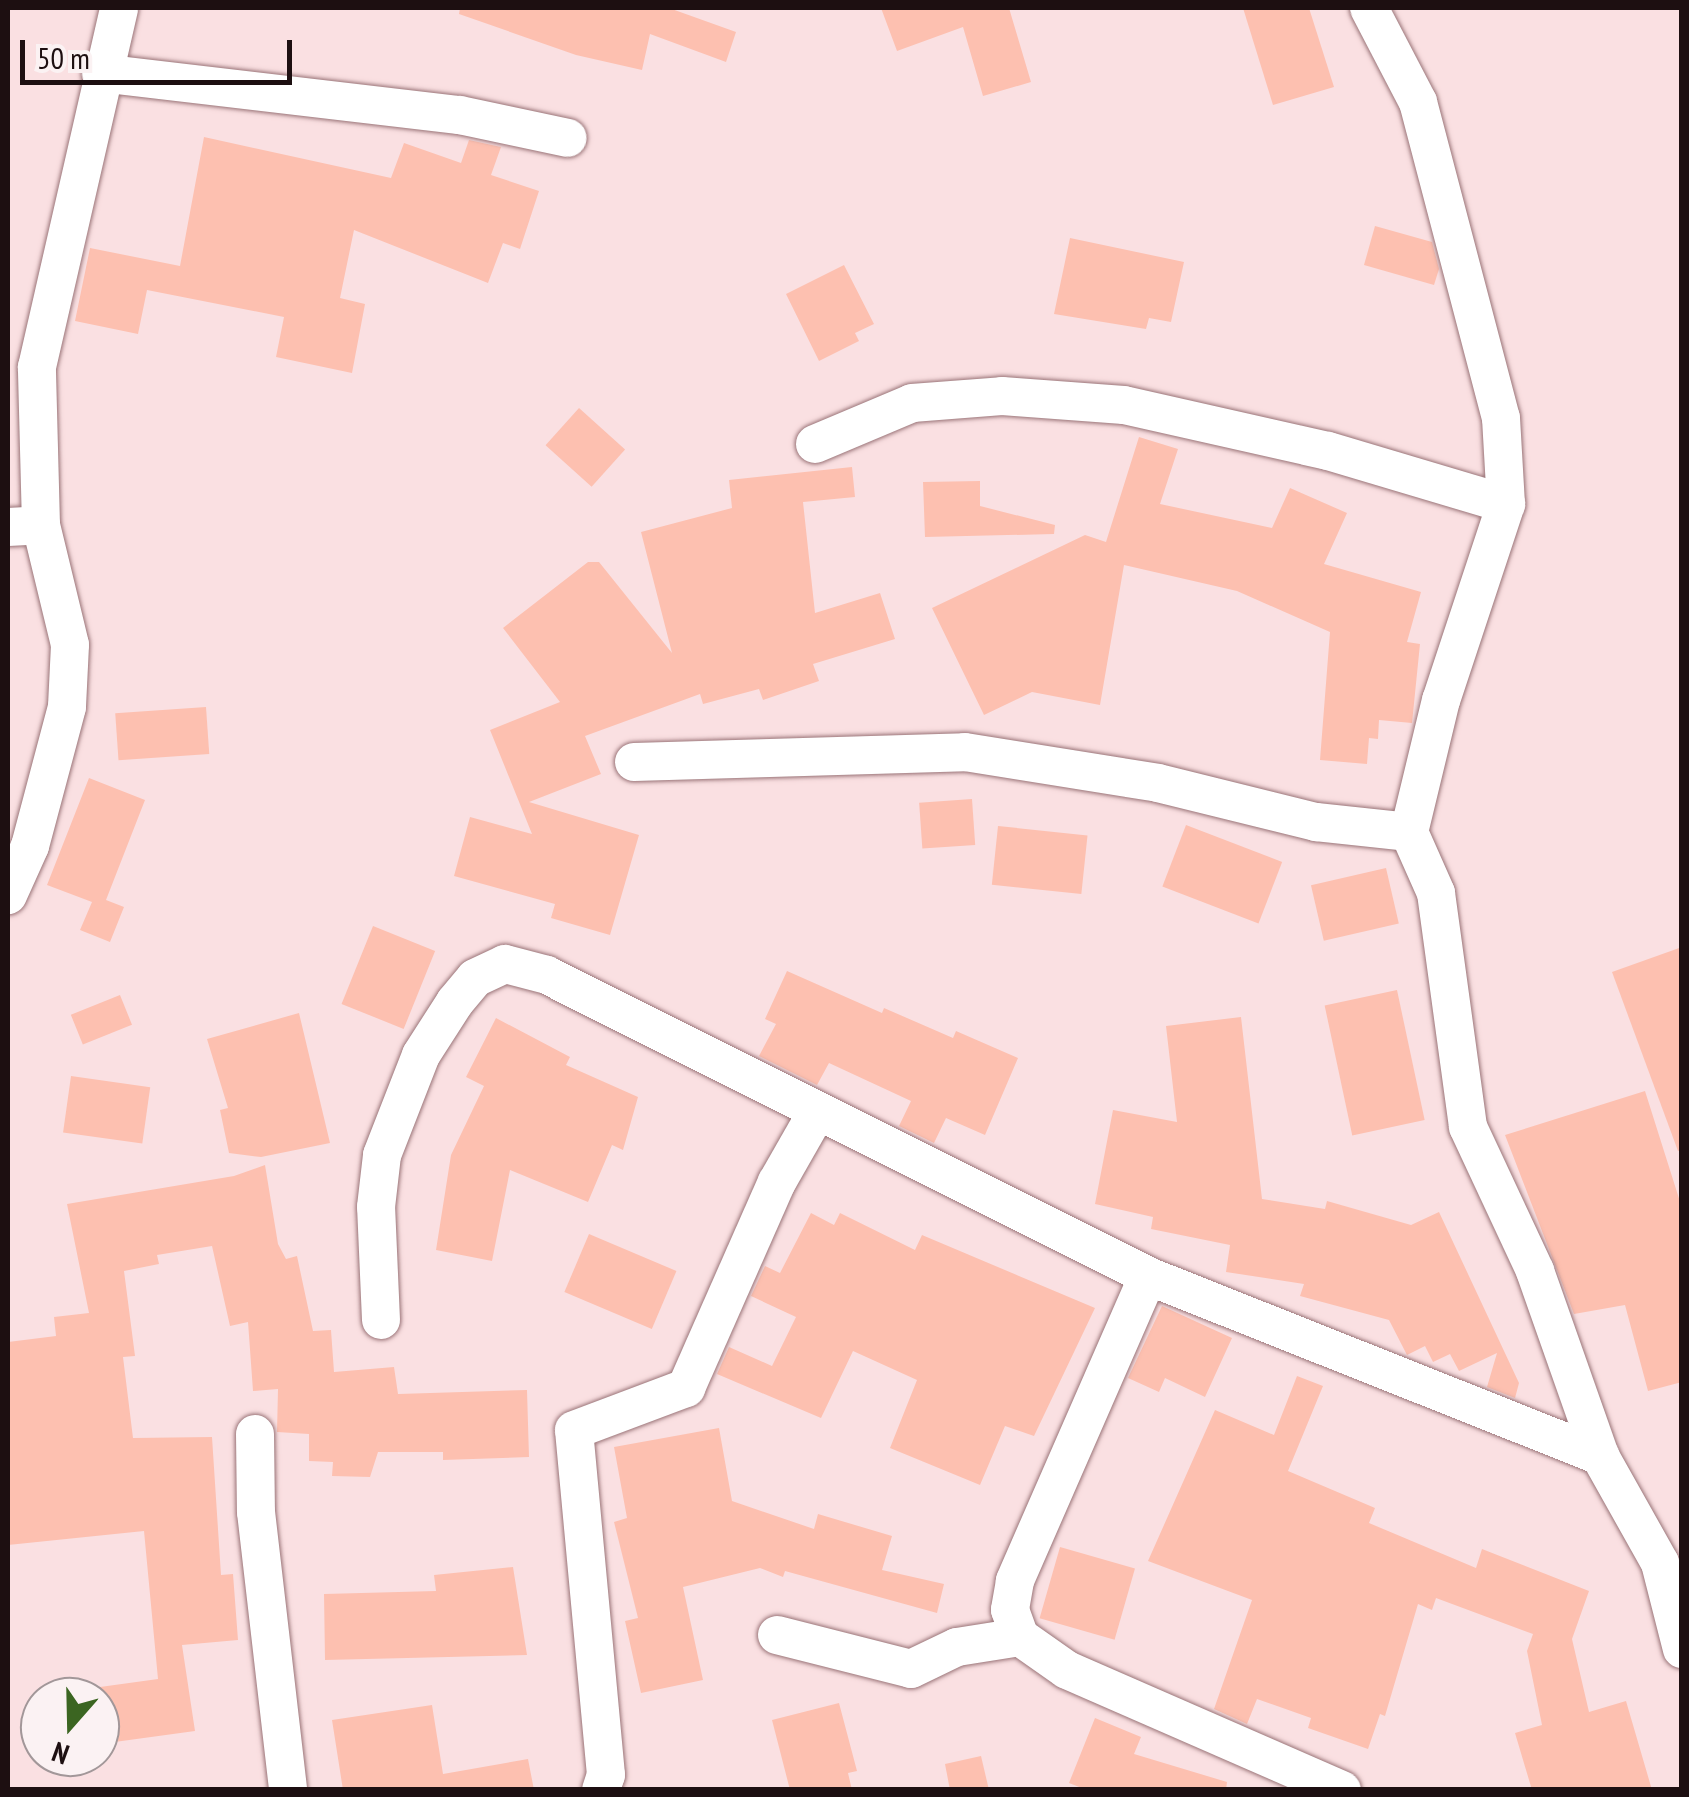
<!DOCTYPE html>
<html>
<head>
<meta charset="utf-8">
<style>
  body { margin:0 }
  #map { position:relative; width:1689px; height:1797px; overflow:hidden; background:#fae0e2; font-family:"PT Sans Narrow",sans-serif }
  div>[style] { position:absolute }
  .building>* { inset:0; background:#fdc0b0; transform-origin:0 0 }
  .roads { filter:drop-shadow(0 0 2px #9a7478) drop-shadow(0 0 2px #9a7478) }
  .street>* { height:38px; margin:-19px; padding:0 19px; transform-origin:19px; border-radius:19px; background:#fff }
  span { translate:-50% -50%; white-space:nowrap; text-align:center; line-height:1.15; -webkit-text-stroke:8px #fbf2f3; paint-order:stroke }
  .frame { position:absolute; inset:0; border:10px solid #1d0f11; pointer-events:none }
  .north { position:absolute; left:20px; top:1677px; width:100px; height:100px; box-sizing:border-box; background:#fbf2f3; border:2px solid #a29799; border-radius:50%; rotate:200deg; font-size:28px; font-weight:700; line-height:40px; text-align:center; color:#1d0f11 }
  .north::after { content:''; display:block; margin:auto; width:35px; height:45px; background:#3b6521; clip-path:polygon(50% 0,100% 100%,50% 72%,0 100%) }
  .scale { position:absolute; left:20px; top:40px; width:272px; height:45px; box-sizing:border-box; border:5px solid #1d0f11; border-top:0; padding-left:12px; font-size:30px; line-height:35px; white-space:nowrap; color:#1d0f11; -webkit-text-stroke:8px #fbf2f3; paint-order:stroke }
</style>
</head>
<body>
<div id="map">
  <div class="building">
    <i style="clip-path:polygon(460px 8px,669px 8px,736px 32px,726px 62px,650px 34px,642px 70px,576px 55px,459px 14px)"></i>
    <i style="clip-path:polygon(881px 8px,1009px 8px,1031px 82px,983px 96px,963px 27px,897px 51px)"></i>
    <i style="clip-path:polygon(1243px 8px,1309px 8px,1334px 87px,1273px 105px)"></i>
    <i style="clip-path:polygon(204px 137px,391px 178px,404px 143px,461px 163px,469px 140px,501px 147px,491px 175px,539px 191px,520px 249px,503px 243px,488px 283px,354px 230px,340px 298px,365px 304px,352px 373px,276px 357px,284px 317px,147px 290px,138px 334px,75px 321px,90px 248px,180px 266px)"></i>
    <i style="clip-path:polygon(1375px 226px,1432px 242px,1439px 269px,1434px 285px,1364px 265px)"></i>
    <i style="clip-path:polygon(1070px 238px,1184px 262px,1171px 322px,1149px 318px,1146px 329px,1054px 314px)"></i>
    <i style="clip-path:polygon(844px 265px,874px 324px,855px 333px,859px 341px,819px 361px,786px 294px)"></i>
    <i style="left:579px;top:408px;width:62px;height:50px;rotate:42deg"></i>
    <i style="clip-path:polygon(1139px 437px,1178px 449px,1160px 504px,1272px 528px,1290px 488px,1347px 513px,1324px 564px,1421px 592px,1407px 642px,1420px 644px,1412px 723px,1379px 720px,1378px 739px,1369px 738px,1367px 764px,1320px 760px,1330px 632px,1237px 591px,1124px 565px,1100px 705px,1032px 692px,984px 715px,932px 608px,1085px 535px,1106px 542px)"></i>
    <i style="clip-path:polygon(852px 467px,855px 497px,803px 502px,815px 613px,880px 593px,895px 639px,813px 664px,819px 681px,763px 700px,759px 689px,703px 704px,700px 694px,585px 736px,601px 774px,529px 802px,639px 835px,610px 935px,551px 918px,555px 904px,454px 876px,470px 817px,532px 834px,490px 730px,560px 702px,503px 628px,588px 562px,599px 562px,672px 653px,641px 532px,732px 508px,729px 480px)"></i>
    <i style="clip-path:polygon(980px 481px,980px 506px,1055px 525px,1054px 534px,925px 537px,923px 482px)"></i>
    <i style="left:206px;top:707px;width:47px;height:91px;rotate:86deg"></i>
    <i style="clip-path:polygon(89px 778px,145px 800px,106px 900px,124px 907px,110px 942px,80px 930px,92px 902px,47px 885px)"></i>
    <i style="left:972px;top:799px;width:46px;height:53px;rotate:86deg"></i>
    <i style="left:1186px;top:825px;width:103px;height:66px;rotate:21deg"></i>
    <i style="left:998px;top:826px;width:90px;height:59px;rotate:6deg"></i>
    <i style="left:1386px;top:868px;width:57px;height:77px;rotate:77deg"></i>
    <i style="left:373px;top:926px;width:67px;height:84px;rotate:22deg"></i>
    <i style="clip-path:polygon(1682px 947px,1682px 1150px,1678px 1151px,1612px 972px)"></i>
    <i style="clip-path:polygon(787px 971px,882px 1013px,884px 1008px,953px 1038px,956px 1031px,1018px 1058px,985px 1135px,946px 1118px,934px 1143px,899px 1126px,911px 1101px,829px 1063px,817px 1085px,759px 1056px,776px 1024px,765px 1019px)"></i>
    <i style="left:1397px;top:990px;width:133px;height:74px;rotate:78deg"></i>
    <i style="left:120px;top:995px;width:32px;height:53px;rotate:68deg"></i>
    <i style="clip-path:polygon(299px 1013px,330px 1143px,261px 1157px,229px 1153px,220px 1110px,228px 1108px,207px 1039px)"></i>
    <i style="clip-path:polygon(1241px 1017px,1262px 1199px,1325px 1209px,1327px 1201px,1411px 1225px,1439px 1212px,1519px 1383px,1515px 1398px,1487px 1387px,1497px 1353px,1459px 1371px,1450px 1354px,1433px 1362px,1425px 1346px,1407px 1355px,1389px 1320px,1300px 1296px,1304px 1284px,1226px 1272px,1230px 1245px,1151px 1229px,1153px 1217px,1095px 1204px,1113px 1110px,1177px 1122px,1166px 1026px)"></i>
    <i style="clip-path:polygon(496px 1018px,570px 1057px,566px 1065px,638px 1097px,623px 1150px,612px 1145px,588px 1202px,510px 1170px,492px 1261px,436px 1250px,451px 1155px,484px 1086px,466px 1077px)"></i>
    <i style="left:71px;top:1076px;width:80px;height:57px;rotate:8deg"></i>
    <i style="clip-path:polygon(1645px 1091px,1682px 1208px,1682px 1382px,1648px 1391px,1625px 1305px,1574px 1314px,1505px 1135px)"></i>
    <i style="clip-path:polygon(265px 1165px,278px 1244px,286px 1259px,297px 1256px,313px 1331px,331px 1330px,334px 1372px,394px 1367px,398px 1394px,527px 1390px,529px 1457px,443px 1460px,443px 1452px,378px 1452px,370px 1477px,332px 1476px,333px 1462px,309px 1461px,309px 1434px,277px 1432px,278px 1389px,253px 1391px,248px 1322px,230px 1326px,212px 1246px,157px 1255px,159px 1264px,124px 1271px,135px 1356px,123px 1357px,133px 1438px,212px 1437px,221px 1575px,233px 1574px,238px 1640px,182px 1645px,195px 1731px,100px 1744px,100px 1687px,158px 1679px,144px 1531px,8px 1545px,8px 1342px,56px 1336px,54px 1317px,89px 1313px,67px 1204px,234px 1176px)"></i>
    <i style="clip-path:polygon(811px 1213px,834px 1225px,840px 1213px,915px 1250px,922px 1235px,1095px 1308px,1034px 1436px,1005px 1426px,980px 1485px,890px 1448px,917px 1380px,853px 1351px,821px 1418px,717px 1374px,729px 1347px,772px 1366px,796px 1317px,751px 1296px,765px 1266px,780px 1273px)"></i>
    <i style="left:589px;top:1234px;width:95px;height:63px;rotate:23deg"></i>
    <i style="clip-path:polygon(1162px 1306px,1232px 1338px,1205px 1397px,1165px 1378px,1159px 1392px,1128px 1378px)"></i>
    <i style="clip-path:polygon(1297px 1376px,1323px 1386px,1288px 1471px,1375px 1508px,1369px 1523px,1476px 1568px,1482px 1549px,1589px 1591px,1572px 1639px,1589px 1712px,1626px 1701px,1652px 1790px,1532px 1790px,1515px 1733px,1542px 1725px,1527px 1651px,1533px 1634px,1436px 1598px,1432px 1610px,1418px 1604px,1385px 1716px,1380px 1714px,1368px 1749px,1308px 1728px,1311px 1718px,1257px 1699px,1247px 1724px,1214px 1709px,1252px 1600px,1148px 1561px,1215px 1410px,1274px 1435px)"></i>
    <i style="clip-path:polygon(719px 1428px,732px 1501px,814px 1529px,818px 1514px,892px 1536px,882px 1570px,944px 1584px,937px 1613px,785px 1571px,783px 1577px,760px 1568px,683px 1587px,703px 1680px,641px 1693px,625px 1621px,638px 1618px,614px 1522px,627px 1518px,614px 1447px)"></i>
    <i style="left:1060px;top:1547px;width:78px;height:74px;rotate:16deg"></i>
    <i style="clip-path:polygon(513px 1567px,527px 1655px,325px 1660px,324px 1594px,436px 1591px,434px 1575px)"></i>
    <i style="clip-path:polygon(839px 1703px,857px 1771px,848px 1773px,852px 1790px,790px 1790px,772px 1720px)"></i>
    <i style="clip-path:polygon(432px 1705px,443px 1774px,528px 1759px,534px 1790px,343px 1790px,332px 1720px)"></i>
    <i style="clip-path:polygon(1095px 1718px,1141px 1737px,1134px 1754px,1227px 1782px,1226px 1790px,1087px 1790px,1069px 1783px)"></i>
    <i style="clip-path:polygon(981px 1756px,989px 1790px,950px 1790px,945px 1764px)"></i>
  </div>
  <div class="roads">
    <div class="street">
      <i style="left:1369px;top:8px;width:106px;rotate:62.5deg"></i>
      <i style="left:1418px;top:102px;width:327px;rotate:75.3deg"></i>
      <i style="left:1501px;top:418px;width:86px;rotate:86.7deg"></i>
      <i style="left:1506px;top:504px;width:206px;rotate:108.3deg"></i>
      <i style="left:1441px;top:700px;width:136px;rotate:103.6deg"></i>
      <i style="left:1409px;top:832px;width:67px;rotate:66.1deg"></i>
      <i style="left:1436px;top:893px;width:236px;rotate:82.2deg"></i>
      <i style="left:1468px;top:1127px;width:159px;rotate:65deg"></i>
      <i style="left:1535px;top:1271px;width:196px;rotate:70.6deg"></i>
      <i style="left:1600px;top:1456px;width:123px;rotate:60.7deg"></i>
      <i style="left:1660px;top:1563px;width:89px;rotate:75.7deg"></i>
      <i style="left:101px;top:73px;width:361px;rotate:6.7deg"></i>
      <i style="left:460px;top:115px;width:110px;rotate:12deg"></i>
      <i style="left:815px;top:444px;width:105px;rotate:-22.9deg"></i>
      <i style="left:912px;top:403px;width:90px;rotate:-4.4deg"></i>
      <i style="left:1002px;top:396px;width:122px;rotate:4.2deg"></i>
      <i style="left:1124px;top:405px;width:209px;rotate:12.7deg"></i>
      <i style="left:1328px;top:451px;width:186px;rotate:16.6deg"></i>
      <i style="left:41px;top:525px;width:158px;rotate:-91.5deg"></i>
      <i style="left:37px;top:367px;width:368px;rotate:-77.1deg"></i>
      <i style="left:8px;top:527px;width:33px;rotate:-3deg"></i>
      <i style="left:41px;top:525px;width:123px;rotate:76.4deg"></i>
      <i style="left:70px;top:645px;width:62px;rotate:92.8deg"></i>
      <i style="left:67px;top:707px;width:144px;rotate:104.9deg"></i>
      <i style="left:30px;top:846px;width:54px;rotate:114.2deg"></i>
      <i style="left:634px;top:762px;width:331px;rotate:-1.7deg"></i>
      <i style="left:965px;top:752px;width:195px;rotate:9.1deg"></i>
      <i style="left:1158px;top:783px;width:163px;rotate:13.9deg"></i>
      <i style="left:1316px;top:822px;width:94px;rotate:6.1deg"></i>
      <i style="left:1148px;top:1276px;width:333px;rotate:113.6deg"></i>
      <i style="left:1015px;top:1581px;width:29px;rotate:100deg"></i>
      <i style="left:1010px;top:1610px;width:29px;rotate:70deg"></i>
      <i style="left:1020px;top:1637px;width:57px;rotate:35.1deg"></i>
      <i style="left:1067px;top:1670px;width:300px;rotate:23.6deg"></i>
      <i style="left:381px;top:1320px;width:113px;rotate:-92.5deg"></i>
      <i style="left:376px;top:1207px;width:52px;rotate:-83.4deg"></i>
      <i style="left:382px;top:1155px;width:107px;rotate:-68.7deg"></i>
      <i style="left:421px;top:1055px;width:63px;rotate:-57.3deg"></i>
      <i style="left:455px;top:1002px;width:31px;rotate:-50deg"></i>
      <i style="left:475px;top:978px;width:33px;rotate:-25deg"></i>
      <i style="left:505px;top:964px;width:43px;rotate:14.7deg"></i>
      <i style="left:547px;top:975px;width:672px;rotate:26.6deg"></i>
      <i style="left:1148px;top:1276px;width:487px;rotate:21.7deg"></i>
      <i style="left:255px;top:1434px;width:78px;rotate:89.3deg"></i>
      <i style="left:256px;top:1512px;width:280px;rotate:83.4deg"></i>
      <i style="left:777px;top:1635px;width:138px;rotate:14.2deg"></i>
      <i style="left:911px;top:1669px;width:51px;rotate:-25.6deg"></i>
      <i style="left:957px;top:1647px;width:64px;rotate:-9deg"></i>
      <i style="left:601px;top:1790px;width:16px;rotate:-72deg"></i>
      <i style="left:606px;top:1775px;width:346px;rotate:-95.3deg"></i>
      <i style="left:574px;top:1430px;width:120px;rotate:-20.6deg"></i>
      <i style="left:686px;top:1388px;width:225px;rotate:-66.2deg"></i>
      <i style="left:777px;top:1182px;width:81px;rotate:-60.3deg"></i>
    </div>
  </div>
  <div class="frame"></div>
  <div class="north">N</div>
  <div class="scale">50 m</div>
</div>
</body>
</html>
